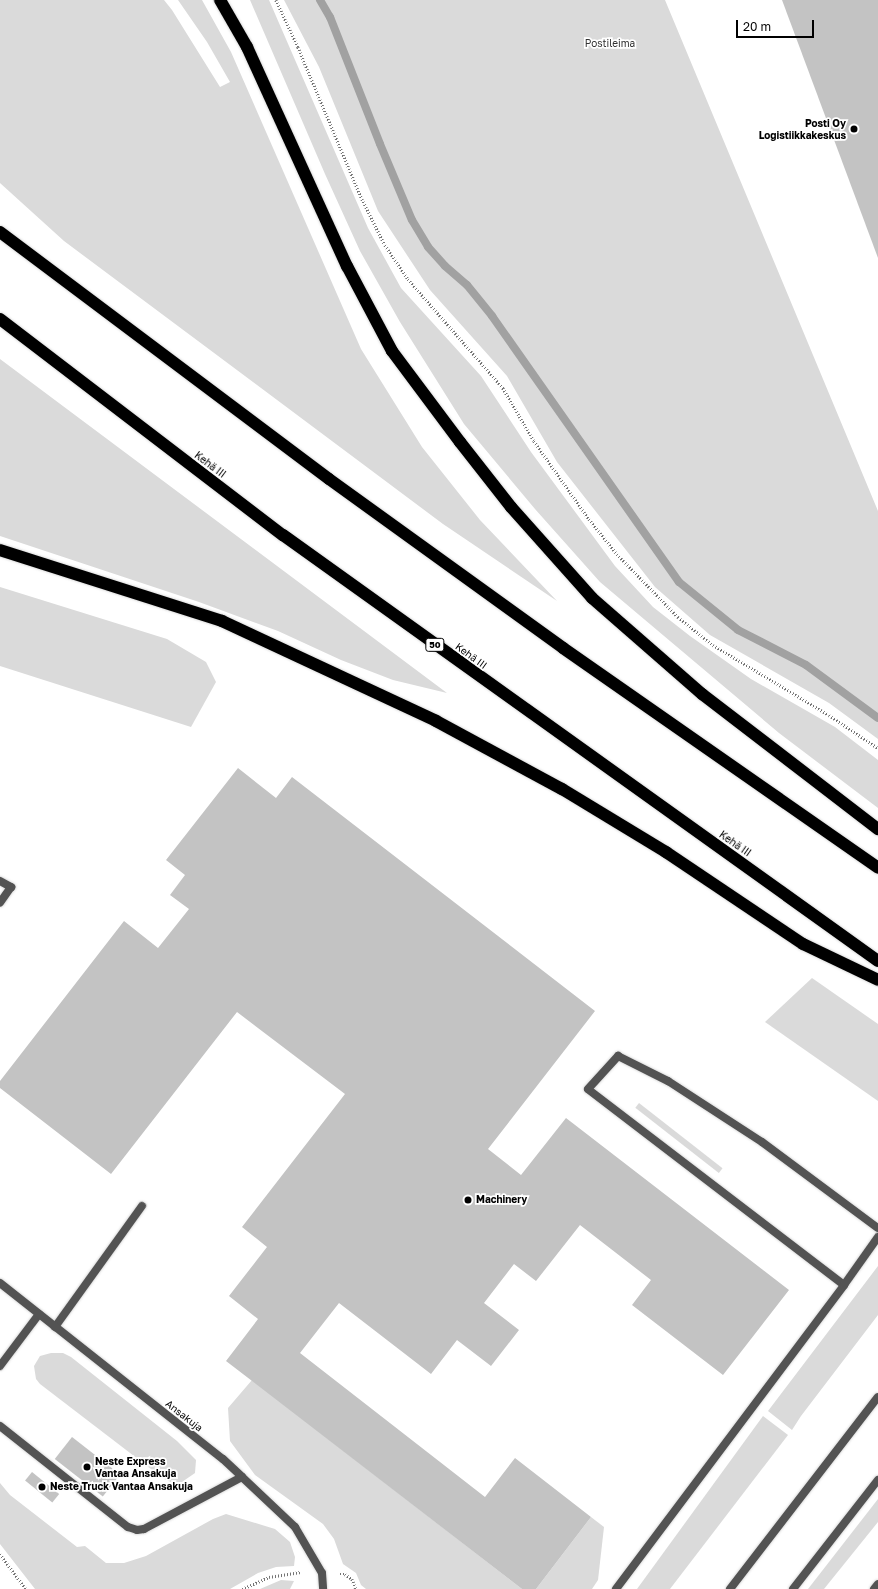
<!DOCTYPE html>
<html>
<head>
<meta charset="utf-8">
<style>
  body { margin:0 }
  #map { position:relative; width:878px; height:1589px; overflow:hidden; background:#fff; font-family:"Golos Text",sans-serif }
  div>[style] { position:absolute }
  .green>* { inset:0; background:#dadada; transform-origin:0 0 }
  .stream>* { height:8px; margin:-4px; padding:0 4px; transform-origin:4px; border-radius:4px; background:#a1a1a1 }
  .building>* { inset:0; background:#c3c3c3; transform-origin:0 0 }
  .path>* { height:2.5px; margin-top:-1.25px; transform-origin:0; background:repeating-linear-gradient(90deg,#757575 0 1px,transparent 0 3px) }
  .roads { filter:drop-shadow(0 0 1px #dbdbdb) drop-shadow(0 0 1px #dbdbdb) }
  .lane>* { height:8px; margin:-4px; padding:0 4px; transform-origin:4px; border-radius:4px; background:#535353 }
  .street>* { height:8px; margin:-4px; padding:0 4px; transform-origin:4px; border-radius:4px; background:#535353 }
  .highway>* { height:12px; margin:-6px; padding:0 6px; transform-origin:6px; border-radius:6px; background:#000 }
  .dots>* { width:11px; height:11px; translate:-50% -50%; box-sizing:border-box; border:2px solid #fff; border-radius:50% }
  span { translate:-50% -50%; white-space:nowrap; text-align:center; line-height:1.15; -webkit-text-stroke:3.5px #fff; paint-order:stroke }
  .shield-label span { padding:1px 3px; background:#fff; border:1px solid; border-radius:3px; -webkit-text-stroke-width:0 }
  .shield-label { font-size:9px; color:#000; font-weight:700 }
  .park-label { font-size:10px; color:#313131 }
  .poi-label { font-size:10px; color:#000; font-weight:700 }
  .right { translate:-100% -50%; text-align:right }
  .left { translate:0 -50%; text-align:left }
  .street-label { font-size:10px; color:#000 }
  .scale { position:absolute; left:736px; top:20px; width:78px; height:18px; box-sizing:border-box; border:2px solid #000; border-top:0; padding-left:5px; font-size:12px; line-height:14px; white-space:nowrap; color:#000; -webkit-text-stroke:3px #fff; paint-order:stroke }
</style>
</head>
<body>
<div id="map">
  <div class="green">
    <i style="clip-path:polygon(0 0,164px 0,172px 10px,220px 87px,230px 82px,207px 42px,178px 0,202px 0,231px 52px,361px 349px,422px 447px,480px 520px,557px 601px,443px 524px,64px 241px,0 183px)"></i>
    <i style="clip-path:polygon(250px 0,269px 0,368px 228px,401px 288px,481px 376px,531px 452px,615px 566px,653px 607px,690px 636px,751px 679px,835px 727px,878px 760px,878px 808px,779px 733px,600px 582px,535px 509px,464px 424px,400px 322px,360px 251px,325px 174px)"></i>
    <i style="clip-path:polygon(284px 0,665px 0,878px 511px,878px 739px,829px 703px,710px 635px,655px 587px,557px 462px,507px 376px,430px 290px,378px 211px,319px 67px)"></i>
    <i style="clip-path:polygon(0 359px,447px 693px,393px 680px,341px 660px,278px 631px,199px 602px,0 536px)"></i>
    <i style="clip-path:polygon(0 587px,167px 639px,206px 662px,216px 682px,191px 727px,0 666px)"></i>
    <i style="clip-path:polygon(812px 978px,878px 1024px,878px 1101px,765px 1022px)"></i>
    <i style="left:639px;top:1103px;width:106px;height:6px;rotate:38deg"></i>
    <i style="clip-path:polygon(878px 1266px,878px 1315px,801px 1416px,792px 1430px,768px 1411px)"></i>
    <i style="clip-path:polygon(51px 1353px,63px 1353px,71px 1357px,177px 1441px,196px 1460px,195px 1473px,182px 1482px,173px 1483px,164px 1479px,40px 1384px,36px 1379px,34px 1366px,40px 1356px)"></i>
    <i style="clip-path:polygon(252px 1380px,522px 1589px,366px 1589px,361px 1585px,356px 1573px,343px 1564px,334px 1539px,323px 1524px,255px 1475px,230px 1441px,228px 1408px)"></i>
    <i style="clip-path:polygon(763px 1416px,788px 1435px,670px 1589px,637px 1589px)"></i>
    <i style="clip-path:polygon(0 1483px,10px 1495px,77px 1547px,85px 1546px,106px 1563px,124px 1563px,146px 1556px,213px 1519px,226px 1514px,275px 1529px,290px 1542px,295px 1557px,294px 1566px,276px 1567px,258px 1573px,230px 1589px,35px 1589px,0 1544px)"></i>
    <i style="clip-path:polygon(878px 1499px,878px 1522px,824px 1589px,808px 1589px)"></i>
    <i style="clip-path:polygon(591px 1517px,604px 1527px,598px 1580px,592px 1589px,536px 1589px)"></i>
    <i style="clip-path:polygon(281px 1580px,294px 1581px,290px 1589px,260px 1589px)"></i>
  </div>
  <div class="stream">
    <i style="left:320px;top:0;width:20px;rotate:60deg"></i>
    <i style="left:330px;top:17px;width:136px;rotate:68.5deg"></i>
    <i style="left:380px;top:144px;width:82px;rotate:67.2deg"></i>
    <i style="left:412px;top:220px;width:31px;rotate:59deg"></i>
    <i style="left:428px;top:247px;width:25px;rotate:48deg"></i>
    <i style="left:445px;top:266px;width:29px;rotate:41deg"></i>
    <i style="left:467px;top:285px;width:40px;rotate:51deg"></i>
    <i style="left:492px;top:316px;width:325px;rotate:54.9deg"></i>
    <i style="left:679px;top:582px;width:76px;rotate:39.1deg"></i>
    <i style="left:738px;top:630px;width:76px;rotate:27.2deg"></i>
    <i style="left:806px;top:665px;width:89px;rotate:36.4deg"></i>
  </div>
  <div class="building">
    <i style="clip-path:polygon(782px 0,878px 0,878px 258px)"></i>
    <i style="clip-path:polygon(238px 768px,276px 798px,292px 777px,595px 1011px,488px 1149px,521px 1175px,566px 1118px,789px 1290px,723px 1375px,632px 1305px,651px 1280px,580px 1225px,536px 1281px,514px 1264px,484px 1303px,519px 1330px,491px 1366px,457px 1340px,431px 1374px,339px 1303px,300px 1353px,485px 1497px,515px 1458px,591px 1517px,536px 1589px,522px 1589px,226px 1361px,258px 1319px,229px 1296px,267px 1247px,242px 1227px,345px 1094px,237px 1012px,111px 1174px,0 1088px,0 1081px,124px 921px,158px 948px,189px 909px,170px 895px,185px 875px,166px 860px)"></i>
    <i style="left:72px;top:1437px;width:61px;height:28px;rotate:38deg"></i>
    <i style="left:32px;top:1472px;width:35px;height:11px;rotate:39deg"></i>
  </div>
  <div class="path">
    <i style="left:276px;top:0;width:52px;rotate:64.9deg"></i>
    <i style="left:298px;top:47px;width:165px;rotate:67.2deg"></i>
    <i style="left:362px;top:199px;width:51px;rotate:63.4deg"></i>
    <i style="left:385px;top:245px;width:41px;rotate:55.9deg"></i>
    <i style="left:408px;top:279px;width:145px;rotate:48.9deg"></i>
    <i style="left:503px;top:388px;width:61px;rotate:59.7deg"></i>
    <i style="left:534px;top:441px;width:95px;rotate:54.8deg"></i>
    <i style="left:589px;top:519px;width:45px;rotate:51.3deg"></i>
    <i style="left:617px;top:554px;width:88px;rotate:45.9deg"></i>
    <i style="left:678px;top:617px;width:45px;rotate:38.7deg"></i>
    <i style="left:713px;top:645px;width:135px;rotate:31.1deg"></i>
    <i style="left:829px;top:715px;width:59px;rotate:34deg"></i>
    <i style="left:0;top:1554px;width:44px;rotate:53.4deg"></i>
    <i style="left:340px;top:1574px;width:5px"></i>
    <i style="left:345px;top:1574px;width:9px;rotate:36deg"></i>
    <i style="left:352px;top:1579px;width:11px;rotate:68deg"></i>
    <i style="left:242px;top:1589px;width:30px;rotate:-24deg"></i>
    <i style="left:269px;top:1577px;width:32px;rotate:-9deg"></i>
  </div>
  <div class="roads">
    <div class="lane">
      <i style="left:0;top:881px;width:13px;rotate:29deg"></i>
      <i style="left:11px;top:887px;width:19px;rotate:125deg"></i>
      <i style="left:844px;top:1285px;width:322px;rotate:-142.6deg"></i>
      <i style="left:588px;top:1089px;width:45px;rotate:-47.7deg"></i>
      <i style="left:618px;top:1056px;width:56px;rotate:26.6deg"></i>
      <i style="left:668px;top:1081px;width:112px;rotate:33deg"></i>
      <i style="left:762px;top:1142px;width:144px;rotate:36.6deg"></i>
      <i style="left:55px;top:1327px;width:149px;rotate:-54.3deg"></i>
      <i style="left:0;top:1366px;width:65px;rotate:-53.1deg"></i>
      <i style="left:0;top:1426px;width:163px;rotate:38.3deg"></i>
      <i style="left:128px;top:1527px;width:9px;rotate:18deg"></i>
      <i style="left:137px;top:1530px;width:7px;rotate:-8deg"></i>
      <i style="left:144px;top:1529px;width:111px;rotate:-28deg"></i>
      <i style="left:616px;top:1589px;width:380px;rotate:-53.1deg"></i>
      <i style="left:844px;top:1285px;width:59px;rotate:-54.7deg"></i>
      <i style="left:730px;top:1589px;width:242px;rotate:-52.4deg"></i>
      <i style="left:793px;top:1589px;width:138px;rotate:-52.1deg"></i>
      <i style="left:874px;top:1589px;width:6px;rotate:-51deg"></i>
    </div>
    <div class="street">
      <i style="left:0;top:1283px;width:284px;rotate:38.3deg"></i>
      <i style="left:223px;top:1459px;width:26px;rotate:43deg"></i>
      <i style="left:242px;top:1477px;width:73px;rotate:43.3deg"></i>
      <i style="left:295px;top:1527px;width:53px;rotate:59.6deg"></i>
      <i style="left:322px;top:1573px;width:16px;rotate:86deg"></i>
    </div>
    <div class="highway">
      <i style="left:220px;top:0;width:54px;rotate:60.1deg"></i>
      <i style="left:247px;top:47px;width:241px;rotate:65.5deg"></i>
      <i style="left:347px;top:266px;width:96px;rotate:62.1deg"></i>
      <i style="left:392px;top:351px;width:114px;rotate:53.2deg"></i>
      <i style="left:460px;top:442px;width:83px;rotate:51.9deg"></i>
      <i style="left:511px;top:507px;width:122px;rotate:48.3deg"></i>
      <i style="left:592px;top:598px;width:146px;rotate:41.1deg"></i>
      <i style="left:702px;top:694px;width:222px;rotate:37.5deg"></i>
      <i style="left:0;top:232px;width:411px;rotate:36.9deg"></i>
      <i style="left:329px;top:479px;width:289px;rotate:35.8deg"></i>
      <i style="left:563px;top:648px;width:384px;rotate:34.9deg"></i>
      <i style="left:0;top:319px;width:356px;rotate:37.4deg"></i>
      <i style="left:283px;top:535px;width:732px;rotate:35.6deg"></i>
      <i style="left:0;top:550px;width:233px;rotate:17.7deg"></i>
      <i style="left:222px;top:621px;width:236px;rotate:25deg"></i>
      <i style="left:436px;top:721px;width:143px;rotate:28.4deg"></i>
      <i style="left:562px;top:789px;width:122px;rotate:31.2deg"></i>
      <i style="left:666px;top:852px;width:165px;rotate:33.9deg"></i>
      <i style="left:803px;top:944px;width:83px;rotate:25.6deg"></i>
    </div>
  </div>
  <div class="dots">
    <i style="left:854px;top:129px;background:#000"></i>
    <i style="left:468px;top:1200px;background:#000"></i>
    <i style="left:87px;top:1467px;background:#000"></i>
    <i style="left:42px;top:1487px;background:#000"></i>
  </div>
  <div class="shield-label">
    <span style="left:435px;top:645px">50</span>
  </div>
  <div class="park-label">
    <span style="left:610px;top:44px">Postileima</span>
  </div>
  <div class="poi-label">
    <span class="right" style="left:846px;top:129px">Posti Oy<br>Logistiikkakeskus</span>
    <span class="left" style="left:476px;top:1200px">Machinery</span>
    <span class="left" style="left:95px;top:1467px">Neste Express<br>Vantaa Ansakuja</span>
    <span class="left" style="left:50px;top:1487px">Neste Truck Vantaa Ansakuja</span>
  </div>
  <div class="street-label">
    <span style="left:210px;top:465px;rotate:37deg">Kehä III</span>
    <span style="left:471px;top:656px;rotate:36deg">Kehä III</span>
    <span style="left:735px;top:844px;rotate:35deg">Kehä III</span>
    <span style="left:184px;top:1416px;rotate:38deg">Ansakuja</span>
  </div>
  <div class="scale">20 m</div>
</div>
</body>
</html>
